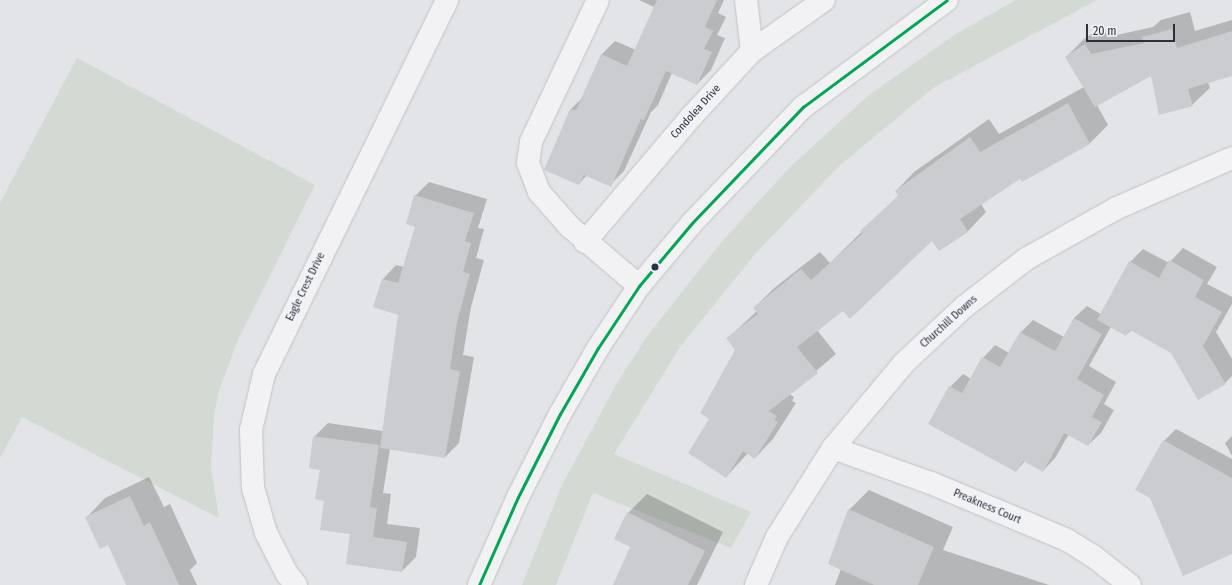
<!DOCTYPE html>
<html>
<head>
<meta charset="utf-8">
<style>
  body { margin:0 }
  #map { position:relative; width:1232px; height:585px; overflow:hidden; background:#e2e4e7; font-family:"Fira Sans Condensed",sans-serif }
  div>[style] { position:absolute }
  .green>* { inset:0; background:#d2dad3 }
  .shadow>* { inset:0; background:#0003 }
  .building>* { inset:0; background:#cbcccf }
  .roads { filter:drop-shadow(0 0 1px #c1c2c5) drop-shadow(0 0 1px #c1c2c5) }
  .minor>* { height:22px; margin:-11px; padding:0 11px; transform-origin:11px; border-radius:11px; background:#f2f2f4 }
  .tertiary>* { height:22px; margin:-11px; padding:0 11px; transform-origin:11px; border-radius:11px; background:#f2f2f4 }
  .bus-1>* { height:3px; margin:-1.5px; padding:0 1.5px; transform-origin:1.5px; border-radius:1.5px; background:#00a651 }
  .dots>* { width:11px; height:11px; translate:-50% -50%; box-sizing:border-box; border:2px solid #f1f2f6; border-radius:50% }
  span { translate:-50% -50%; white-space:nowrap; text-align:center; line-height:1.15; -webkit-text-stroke:3px #f1f2f6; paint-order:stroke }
  .street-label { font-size:11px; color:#2b2f3e }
  .scale { position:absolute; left:1086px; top:24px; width:89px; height:18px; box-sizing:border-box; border:2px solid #2b2f3e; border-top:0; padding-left:5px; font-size:12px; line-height:14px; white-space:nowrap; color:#2b2f3e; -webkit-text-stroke:3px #f1f2f6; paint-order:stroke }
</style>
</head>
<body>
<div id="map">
  <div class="green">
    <i style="clip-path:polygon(1016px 0,1097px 0,933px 88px,839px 166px,755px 254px,680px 347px,614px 454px,751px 512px,731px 548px,593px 493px,556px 585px,522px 585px,562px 485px,617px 383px,648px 335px,719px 245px,790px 167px,869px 95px,956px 34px)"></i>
    <i style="clip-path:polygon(77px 58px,315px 185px,238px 340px,219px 390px,214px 415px,211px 467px,219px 518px,22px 417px,0 458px,0 203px)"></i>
  </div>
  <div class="shadow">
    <i style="clip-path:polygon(639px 0,724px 0,718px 13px,726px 17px,717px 35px,725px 38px,711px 70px,697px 84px,672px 73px,658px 105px,651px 112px,624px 171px,610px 185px,587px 175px,579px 184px,545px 169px,571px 109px,582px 98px,601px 55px,615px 41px,636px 50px,654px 7px)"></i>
    <i style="clip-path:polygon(1190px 12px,1195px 31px,1232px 20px,1232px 75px,1208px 82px,1210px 88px,1192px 105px,1152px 74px,1097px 105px,1108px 125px,1090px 143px,1022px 181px,1020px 178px,981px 204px,986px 212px,968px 231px,939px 250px,932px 239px,817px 330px,836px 354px,789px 394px,794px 397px,792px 401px,796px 403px,773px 439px,755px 458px,748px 453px,726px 477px,711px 419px,737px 350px,727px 339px,757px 311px,754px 308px,773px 289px,820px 252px,830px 263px,899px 195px,896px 191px,914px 172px,989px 119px,999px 134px,1084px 87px,1066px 57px,1084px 39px,1103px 27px,1108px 37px,1153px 27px,1161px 20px)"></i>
    <i style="clip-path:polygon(429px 182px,487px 199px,478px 228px,484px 229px,476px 258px,484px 260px,471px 307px,463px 355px,474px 357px,459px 443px,445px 457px,390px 449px,383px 493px,391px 494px,387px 524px,420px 528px,416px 557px,402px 571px,352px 533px,325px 500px,314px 437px,328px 423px,383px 431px,399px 314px,374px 307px,383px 279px,396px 265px,404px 267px,416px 226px,415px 196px)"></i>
    <i style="clip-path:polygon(1183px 248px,1217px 267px,1207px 284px,1232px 297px,1232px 304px,1216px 332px,1232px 359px,1232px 376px,1225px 383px,1132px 330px,1126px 335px,1111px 327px,1089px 366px,1116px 382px,1104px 404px,1114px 410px,1101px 433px,1088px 445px,1069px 434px,1055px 458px,1043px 471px,1025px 461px,1016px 471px,950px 387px,963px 374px,971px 379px,983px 358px,995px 345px,1009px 353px,1021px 332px,1033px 320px,1064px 337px,1074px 318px,1087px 306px,1101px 314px,1130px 262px,1143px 249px,1169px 263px)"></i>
    <i style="clip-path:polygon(1176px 429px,1232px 459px,1232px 553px,1164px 441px)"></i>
    <i style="clip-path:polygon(1232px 436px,1232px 456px,1225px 443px)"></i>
    <i style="clip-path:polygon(149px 477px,164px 507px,170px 504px,197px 563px,190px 570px,197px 585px,127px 585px,109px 544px,86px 518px,105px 498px)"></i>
    <i style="clip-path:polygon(869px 490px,953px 527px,943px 550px,1049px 585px,835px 585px,841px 569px,829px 564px,849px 510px)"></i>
    <i style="clip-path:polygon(647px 494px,723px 532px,697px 585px,614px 585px,632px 546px,628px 513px)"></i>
  </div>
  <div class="building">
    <i style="clip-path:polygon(657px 0,717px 0,705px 27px,713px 31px,704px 49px,712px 52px,697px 85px,666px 71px,644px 120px,641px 119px,611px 187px,584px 175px,579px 185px,544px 170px,570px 109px,576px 110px,601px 54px,627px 66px)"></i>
    <i style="clip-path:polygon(1172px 29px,1177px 48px,1232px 31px,1232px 76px,1188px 89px,1193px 106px,1159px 115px,1151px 76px,1095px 107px,1065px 57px,1085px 44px,1091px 54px,1144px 43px,1142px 37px)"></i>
    <i style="clip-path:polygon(1068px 103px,1090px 144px,1022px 182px,1020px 179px,960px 219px,968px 232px,939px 251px,932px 241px,850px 319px,843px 311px,797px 347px,818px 373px,769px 411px,777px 416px,774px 420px,778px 422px,755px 459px,743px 451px,726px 478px,688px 453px,709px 419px,700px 413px,735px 350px,726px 338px,758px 314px,753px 308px,801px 269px,811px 280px,863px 233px,860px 231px,898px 196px,895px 191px,970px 137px,980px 152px)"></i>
    <i style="clip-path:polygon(414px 195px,474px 213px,465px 241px,471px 243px,463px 272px,470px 274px,457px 322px,450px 369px,460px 371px,445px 458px,380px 448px,398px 315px,373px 307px,382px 279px,398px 283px,415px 227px,406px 224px)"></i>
    <i style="clip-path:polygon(1169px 260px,1204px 280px,1195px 297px,1222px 312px,1203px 346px,1226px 384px,1198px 400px,1171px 353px,1130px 330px,1126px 336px,1097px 320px,1129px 261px,1159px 278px)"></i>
    <i style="clip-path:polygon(1074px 318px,1102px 334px,1077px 379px,1104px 395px,1092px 417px,1102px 422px,1088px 446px,1064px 433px,1043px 472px,1023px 461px,1016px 472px,928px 424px,949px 386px,962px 393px,982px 357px,1000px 367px,1020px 332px,1055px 351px)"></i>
    <i style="clip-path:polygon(313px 436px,379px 445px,370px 507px,377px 508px,373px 537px,407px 542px,402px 572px,346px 564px,350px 534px,320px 530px,324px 501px,315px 499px,320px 470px,309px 468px)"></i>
    <i style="clip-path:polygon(1163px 440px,1232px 478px,1232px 554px,1183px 576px,1150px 498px,1135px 490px)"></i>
    <i style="clip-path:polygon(130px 496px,144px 526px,150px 522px,179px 585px,126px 585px,108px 545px,100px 549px,85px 517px)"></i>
    <i style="clip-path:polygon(848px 509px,934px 547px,918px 585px,874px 585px,828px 564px)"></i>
    <i style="clip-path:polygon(627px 512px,705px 551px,688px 585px,613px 585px,630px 547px,614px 539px)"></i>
  </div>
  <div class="roads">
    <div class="minor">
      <i style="left:598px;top:0;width:157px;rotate:115.3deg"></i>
      <i style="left:531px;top:142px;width:21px;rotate:98deg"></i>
      <i style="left:528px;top:163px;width:31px;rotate:69deg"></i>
      <i style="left:539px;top:192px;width:47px;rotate:48.5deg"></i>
      <i style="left:570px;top:227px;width:91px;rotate:40.5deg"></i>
      <i style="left:746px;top:0;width:51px;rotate:83.3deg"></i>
      <i style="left:585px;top:242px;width:165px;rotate:-49.7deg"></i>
      <i style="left:692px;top:116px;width:88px;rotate:-47.3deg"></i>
      <i style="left:752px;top:51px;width:88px;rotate:-35.3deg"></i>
      <i style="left:833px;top:448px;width:104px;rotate:19.7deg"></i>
      <i style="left:931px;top:483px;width:147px;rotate:22.7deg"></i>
      <i style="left:1067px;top:540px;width:31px;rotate:32deg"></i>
      <i style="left:1093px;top:556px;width:47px;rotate:38.1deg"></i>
      <i style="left:296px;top:585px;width:14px;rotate:-129deg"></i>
      <i style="left:287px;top:574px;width:46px;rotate:-117.1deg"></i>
      <i style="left:266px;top:533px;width:47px;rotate:-106.1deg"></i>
      <i style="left:253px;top:488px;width:58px;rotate:-92deg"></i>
      <i style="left:251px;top:430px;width:57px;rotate:-76.9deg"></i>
      <i style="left:264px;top:374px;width:416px;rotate:-63.9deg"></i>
      <i style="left:756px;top:585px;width:52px;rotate:-66.4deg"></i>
      <i style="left:777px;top:537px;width:105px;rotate:-57.8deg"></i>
      <i style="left:833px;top:448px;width:111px;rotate:-50.1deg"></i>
      <i style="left:904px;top:363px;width:82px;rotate:-43deg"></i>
      <i style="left:964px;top:307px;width:78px;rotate:-37.7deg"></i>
      <i style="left:1026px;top:259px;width:104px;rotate:-29.3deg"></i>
      <i style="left:1117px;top:208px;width:125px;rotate:-23.5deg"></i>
    </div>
    <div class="tertiary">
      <i style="left:479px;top:585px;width:96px;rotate:-66.1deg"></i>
      <i style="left:518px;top:497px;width:93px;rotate:-63.2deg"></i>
      <i style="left:560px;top:414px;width:76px;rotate:-60.1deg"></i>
      <i style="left:598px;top:348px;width:74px;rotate:-56.5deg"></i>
      <i style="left:639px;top:286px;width:82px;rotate:-49.9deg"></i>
      <i style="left:692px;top:223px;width:161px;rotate:-46.3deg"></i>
      <i style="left:803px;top:107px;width:179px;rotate:-36.6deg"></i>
    </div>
  </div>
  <div class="bus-1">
    <i style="left:479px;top:585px;width:96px;rotate:-66.1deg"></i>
    <i style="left:518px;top:497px;width:93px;rotate:-63.2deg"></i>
    <i style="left:560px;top:414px;width:76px;rotate:-60.1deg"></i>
    <i style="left:598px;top:348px;width:74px;rotate:-56.5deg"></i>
    <i style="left:639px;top:286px;width:82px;rotate:-49.9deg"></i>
    <i style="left:692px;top:223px;width:161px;rotate:-46.3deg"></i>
    <i style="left:803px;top:107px;width:179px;rotate:-36.6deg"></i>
  </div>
  <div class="dots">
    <i style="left:655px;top:267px;background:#2b2f3e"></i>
  </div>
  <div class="street-label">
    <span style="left:696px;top:112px;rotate:-48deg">Condolea Drive</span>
    <span style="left:306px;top:287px;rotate:-64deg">Eagle Crest Drive</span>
    <span style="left:949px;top:322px;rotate:-42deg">Churchill Downs</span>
    <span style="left:987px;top:507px;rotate:23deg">Preakness Court</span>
  </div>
  <div class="scale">20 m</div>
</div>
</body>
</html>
